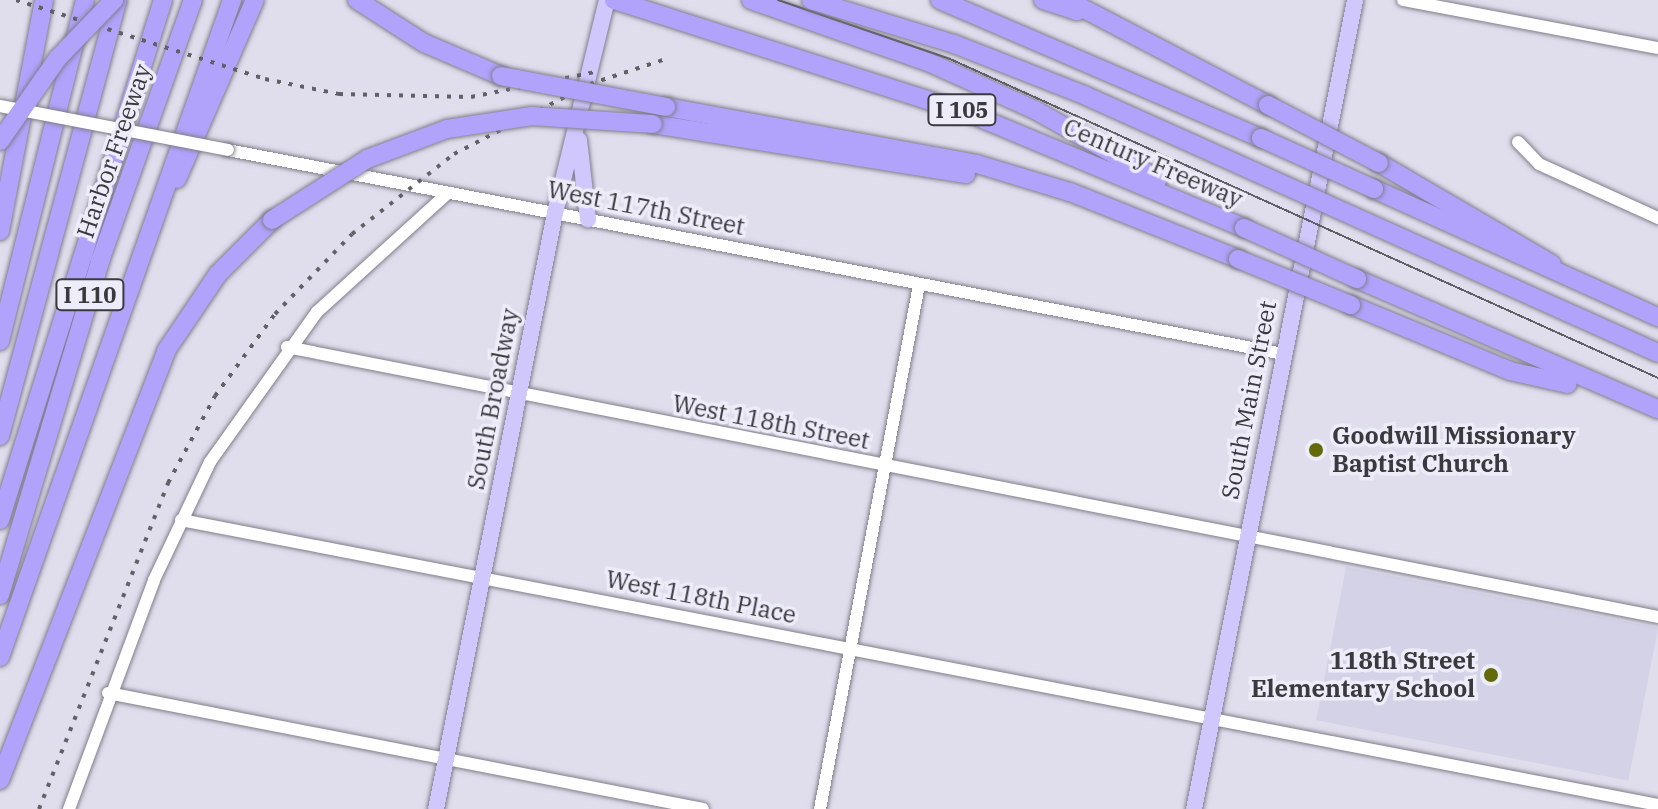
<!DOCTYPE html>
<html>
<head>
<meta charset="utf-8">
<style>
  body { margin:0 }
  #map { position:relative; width:1658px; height:809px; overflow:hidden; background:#e0deec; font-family:"IBM Plex Serif",serif }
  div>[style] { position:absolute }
  .built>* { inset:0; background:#d4d2e7; transform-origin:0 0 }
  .roads { filter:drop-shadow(0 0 2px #7f7e8a) drop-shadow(0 0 2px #7f7e8a) }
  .minor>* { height:12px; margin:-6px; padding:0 6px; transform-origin:6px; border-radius:6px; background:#fff }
  .major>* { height:16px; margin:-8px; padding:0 8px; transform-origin:8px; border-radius:8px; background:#d0c7fd }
  .highway>* { height:18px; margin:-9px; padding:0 9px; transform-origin:9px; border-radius:9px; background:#b1a2fc }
  .tram>* { height:2px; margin:-1px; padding:0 1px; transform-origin:1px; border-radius:1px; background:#616067 }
  .rail>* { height:4px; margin-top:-2px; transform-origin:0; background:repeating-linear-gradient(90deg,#616067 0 4px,transparent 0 12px) }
  .bridges { filter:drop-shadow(0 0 2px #7f7e8a) drop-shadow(0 0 2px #7f7e8a) }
  .minor-bridge>* { height:12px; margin:-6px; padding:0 6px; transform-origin:6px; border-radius:6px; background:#fff }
  .highway-bridge>* { height:18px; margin:-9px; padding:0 9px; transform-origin:9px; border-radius:9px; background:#b1a2fc }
  .dots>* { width:22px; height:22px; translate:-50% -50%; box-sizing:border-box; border:4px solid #edecf9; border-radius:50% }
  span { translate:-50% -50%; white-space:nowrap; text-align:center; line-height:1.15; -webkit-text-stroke:7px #edecf9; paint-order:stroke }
  .shield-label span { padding:2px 6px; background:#edecf9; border:2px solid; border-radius:6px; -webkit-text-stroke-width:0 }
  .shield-label { font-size:22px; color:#3a393e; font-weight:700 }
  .street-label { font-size:24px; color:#3a393e }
  .poi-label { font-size:24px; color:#3a393e; font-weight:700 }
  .left { translate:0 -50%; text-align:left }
  .right { translate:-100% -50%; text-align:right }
</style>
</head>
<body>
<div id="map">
  <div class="built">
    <i style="left:1346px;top:567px;width:318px;height:156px;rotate:11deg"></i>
  </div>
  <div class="roads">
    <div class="minor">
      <i style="left:1403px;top:0;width:259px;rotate:10.7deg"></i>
      <i style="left:1518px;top:142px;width:30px;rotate:46deg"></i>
      <i style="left:1539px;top:164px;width:131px;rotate:24.4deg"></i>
      <i style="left:228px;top:150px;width:1075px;rotate:10.94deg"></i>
      <i style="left:287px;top:347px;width:1397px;rotate:11.14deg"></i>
      <i style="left:181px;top:520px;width:1504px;rotate:10.92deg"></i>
      <i style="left:108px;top:693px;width:606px;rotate:11.03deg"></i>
      <i style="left:69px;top:809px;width:244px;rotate:-69.6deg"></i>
      <i style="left:154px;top:580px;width:131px;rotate:-64.6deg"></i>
      <i style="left:210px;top:462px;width:184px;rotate:-54.5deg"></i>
      <i style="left:317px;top:312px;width:177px;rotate:-42.3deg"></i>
      <i style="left:820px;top:809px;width:533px;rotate:-79.3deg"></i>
    </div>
    <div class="major">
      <i style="left:579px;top:140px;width:80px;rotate:83.5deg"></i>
      <i style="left:436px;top:809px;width:608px;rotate:-78.71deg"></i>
      <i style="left:555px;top:213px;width:219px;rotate:-76.3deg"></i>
      <i style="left:1194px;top:809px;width:825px;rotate:-78.74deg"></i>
    </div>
    <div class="highway">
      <i style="left:357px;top:0;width:80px;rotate:32.7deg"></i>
      <i style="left:424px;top:43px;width:84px;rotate:23.2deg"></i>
      <i style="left:614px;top:0;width:372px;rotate:17.7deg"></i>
      <i style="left:968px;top:113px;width:299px;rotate:22.6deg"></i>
      <i style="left:751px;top:0;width:188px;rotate:19.3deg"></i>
      <i style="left:928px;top:62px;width:117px;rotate:24.2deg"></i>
      <i style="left:1035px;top:110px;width:141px;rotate:29.3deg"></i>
      <i style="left:940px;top:0;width:349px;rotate:23.3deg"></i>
      <i style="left:1043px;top:0;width:36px;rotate:18deg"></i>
      <i style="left:1067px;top:0;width:227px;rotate:27.6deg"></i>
      <i style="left:666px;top:107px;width:316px;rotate:10.4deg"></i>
      <i style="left:977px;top:164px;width:97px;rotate:16.8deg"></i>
      <i style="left:1070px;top:192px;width:181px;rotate:21.7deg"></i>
      <i style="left:653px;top:124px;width:317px;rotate:9.1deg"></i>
      <i style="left:1379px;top:163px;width:200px;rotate:30.3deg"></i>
      <i style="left:177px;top:179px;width:195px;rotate:-66.5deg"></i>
      <i style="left:1374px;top:189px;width:312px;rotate:24.3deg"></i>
      <i style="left:0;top:231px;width:235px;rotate:-79.2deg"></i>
      <i style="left:1357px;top:279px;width:328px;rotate:23.4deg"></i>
      <i style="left:1351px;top:305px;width:172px;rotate:22.5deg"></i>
      <i style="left:1510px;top:371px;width:59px;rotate:12.6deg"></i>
      <i style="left:0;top:341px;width:351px;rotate:-76deg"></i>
      <i style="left:0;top:436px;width:452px;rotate:-74.9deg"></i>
      <i style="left:0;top:520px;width:545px;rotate:-72.6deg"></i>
      <i style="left:0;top:595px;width:349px;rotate:-73.3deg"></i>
      <i style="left:100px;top:261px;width:277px;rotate:-70.4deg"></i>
      <i style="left:0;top:657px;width:697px;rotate:-70.55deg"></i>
      <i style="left:0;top:780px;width:460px;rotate:-68.8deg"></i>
      <i style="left:166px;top:351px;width:93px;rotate:-56deg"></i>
      <i style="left:218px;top:274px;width:76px;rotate:-45deg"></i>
    </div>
  </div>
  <div class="tram">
    <i style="left:778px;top:0;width:182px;rotate:18.9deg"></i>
    <i style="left:950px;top:59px;width:777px;rotate:24.25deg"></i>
    <i style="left:826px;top:0;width:126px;rotate:20.4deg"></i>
  </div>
  <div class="rail">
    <i style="left:16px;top:0;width:261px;rotate:17.6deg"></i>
    <i style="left:265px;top:79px;width:76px;rotate:11.5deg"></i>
    <i style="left:339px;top:94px;width:132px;rotate:1.3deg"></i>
    <i style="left:471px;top:97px;width:126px;rotate:-11.4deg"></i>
    <i style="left:39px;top:809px;width:351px;rotate:-68.4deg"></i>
    <i style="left:168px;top:483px;width:99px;rotate:-61.6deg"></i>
    <i style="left:215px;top:396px;width:102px;rotate:-53.8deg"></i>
    <i style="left:275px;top:314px;width:111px;rotate:-46.1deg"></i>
    <i style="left:352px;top:234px;width:130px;rotate:-38.1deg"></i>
    <i style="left:454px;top:154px;width:153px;rotate:-27.2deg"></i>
    <i style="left:590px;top:84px;width:77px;rotate:-18.2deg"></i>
  </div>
  <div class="bridges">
    <div class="minor-bridge">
      <i style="left:0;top:106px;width:232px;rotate:10.9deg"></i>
    </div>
    <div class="highway-bridge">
      <i style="left:811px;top:0;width:150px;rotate:17.1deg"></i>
      <i style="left:954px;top:44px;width:140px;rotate:21.4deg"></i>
      <i style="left:1084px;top:95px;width:629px;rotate:24.2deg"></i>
      <i style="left:501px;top:76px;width:168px;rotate:10.6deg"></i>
      <i style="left:1268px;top:105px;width:125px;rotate:27.6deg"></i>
      <i style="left:1261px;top:138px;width:124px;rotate:24.3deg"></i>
      <i style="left:0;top:141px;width:101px;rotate:-55.1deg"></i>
      <i style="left:58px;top:58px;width:81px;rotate:-46deg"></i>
      <i style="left:272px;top:220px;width:113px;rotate:-32.7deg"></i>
      <i style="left:367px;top:159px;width:85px;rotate:-20.6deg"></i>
      <i style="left:447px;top:129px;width:86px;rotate:-8.7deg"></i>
      <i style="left:532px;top:116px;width:121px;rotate:3.8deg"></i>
      <i style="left:1244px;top:228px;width:124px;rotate:24.3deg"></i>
      <i style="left:1238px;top:259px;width:122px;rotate:22.2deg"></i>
    </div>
  </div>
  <div class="dots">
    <i style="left:1316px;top:450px;background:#646a0b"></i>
    <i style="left:1491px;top:675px;background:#646a0b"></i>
  </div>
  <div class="shield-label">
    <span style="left:962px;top:110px">I 105</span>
    <span style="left:90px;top:295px">I 110</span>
  </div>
  <div class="street-label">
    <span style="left:114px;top:151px;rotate:-71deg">Harbor Freeway</span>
    <span style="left:1153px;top:163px;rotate:23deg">Century Freeway</span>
    <span style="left:646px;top:208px;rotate:11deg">West 117th Street</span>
    <span style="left:493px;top:399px;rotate:-79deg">South Broadway</span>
    <span style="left:1249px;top:400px;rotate:-79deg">South Main Street</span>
    <span style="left:771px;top:422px;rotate:11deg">West 118th Street</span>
    <span style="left:701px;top:597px;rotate:11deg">West 118th Place</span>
  </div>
  <div class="poi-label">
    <span class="left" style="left:1332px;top:450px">Goodwill Missionary<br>Baptist Church</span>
    <span class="right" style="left:1475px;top:675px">118th Street<br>Elementary School</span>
  </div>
</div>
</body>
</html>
